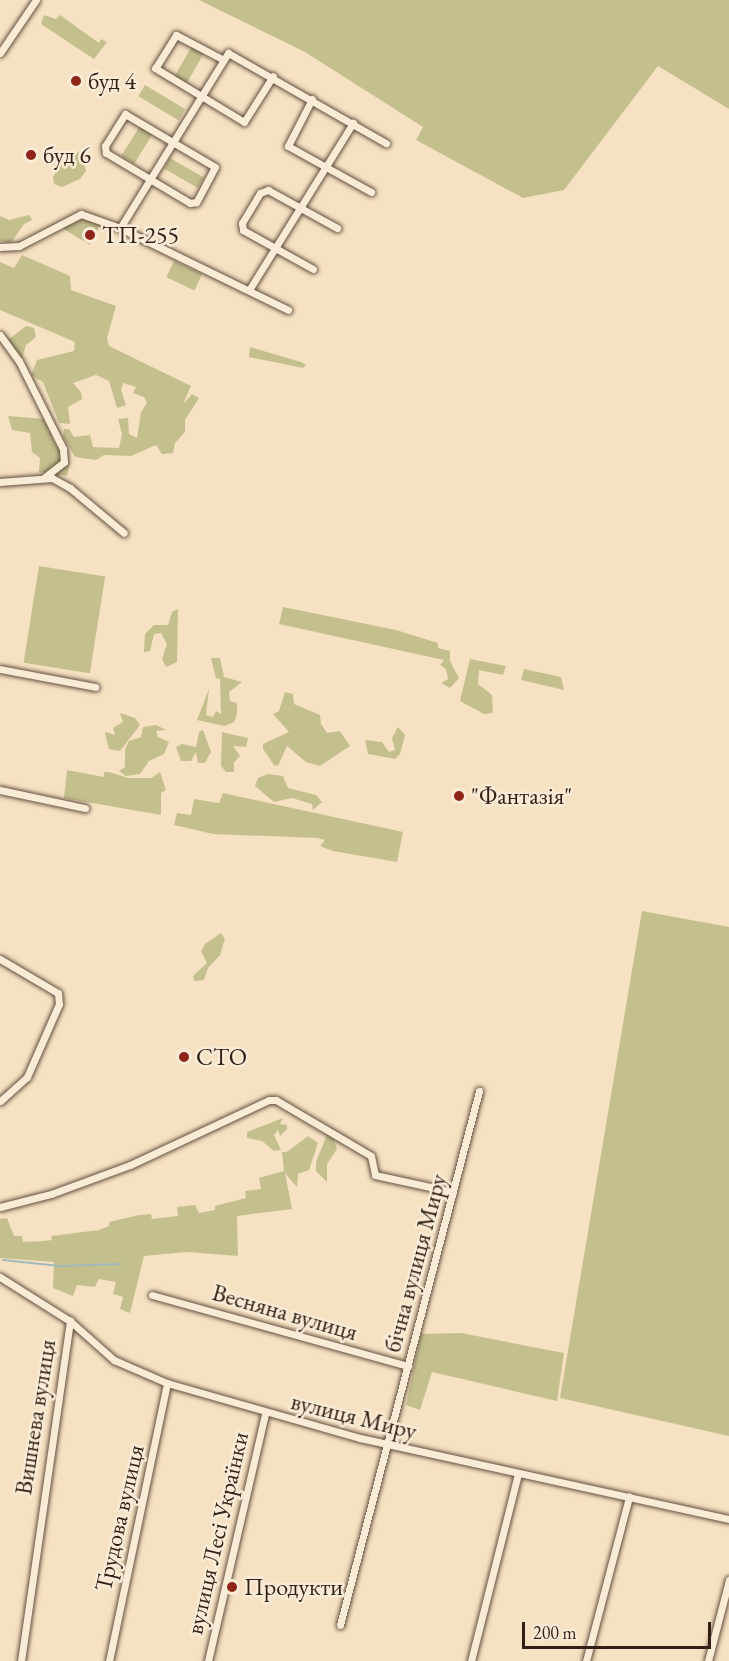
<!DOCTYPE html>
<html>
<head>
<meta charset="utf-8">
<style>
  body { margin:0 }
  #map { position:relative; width:729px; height:1661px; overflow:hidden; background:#f6e1c2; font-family:"EB Garamond",serif }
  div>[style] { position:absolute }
  .green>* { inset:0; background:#c4c08e; transform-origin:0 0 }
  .stream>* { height:2px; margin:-1px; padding:0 1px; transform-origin:1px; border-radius:1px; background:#a1bbbd }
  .roads { filter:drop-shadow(0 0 2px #635040) drop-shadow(0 0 2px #635040) }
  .minor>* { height:7px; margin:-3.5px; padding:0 3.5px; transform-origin:3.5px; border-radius:3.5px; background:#f9ecd7 }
  .dots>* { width:16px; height:16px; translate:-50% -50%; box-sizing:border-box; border:3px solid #f9ecd7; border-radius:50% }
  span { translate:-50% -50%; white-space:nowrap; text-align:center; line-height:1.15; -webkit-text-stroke:5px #f9ecd7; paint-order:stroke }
  .poi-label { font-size:24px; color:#321f15 }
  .left { translate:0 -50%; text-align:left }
  .street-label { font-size:24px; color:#321f15 }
  .scale { position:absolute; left:522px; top:1622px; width:189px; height:27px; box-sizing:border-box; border:3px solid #321f15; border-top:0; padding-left:8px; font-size:18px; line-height:21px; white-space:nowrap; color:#321f15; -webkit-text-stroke:4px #f9ecd7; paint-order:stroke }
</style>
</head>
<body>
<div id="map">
  <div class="green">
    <i style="clip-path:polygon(199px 0,729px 0,729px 109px,658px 66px,564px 190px,523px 198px,416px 140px,423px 127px,305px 52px)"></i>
    <i style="clip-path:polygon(44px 15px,56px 19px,60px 15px,99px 43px,101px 39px,107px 42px,94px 59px,41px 24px)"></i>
    <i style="left:192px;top:46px;width:14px;height:35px;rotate:30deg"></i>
    <i style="left:145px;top:85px;width:47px;height:13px;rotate:31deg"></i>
    <i style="left:140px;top:126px;width:15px;height:35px;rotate:32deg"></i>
    <i style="clip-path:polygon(81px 152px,86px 171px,80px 179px,62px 187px,54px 184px,53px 177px,64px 160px,70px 154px)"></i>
    <i style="left:170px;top:158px;width:39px;height:12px;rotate:30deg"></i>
    <i style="clip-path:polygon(29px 215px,32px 220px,24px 224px,11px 243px,0 241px,0 216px,9px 220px)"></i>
    <i style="clip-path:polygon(80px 219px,100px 224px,95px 234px,87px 230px,84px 235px,92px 240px,90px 245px,62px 228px)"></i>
    <i style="clip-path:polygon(22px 255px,70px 276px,71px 290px,116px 306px,107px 338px,109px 346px,191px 386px,183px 404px,192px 394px,199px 398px,185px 420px,185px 432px,175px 443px,173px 453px,162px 454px,156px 445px,131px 456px,104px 455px,96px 460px,75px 457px,63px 436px,64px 429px,69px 429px,74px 437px,90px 435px,93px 447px,119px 448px,122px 434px,118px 419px,128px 418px,129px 434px,137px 438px,141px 412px,147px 403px,144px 397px,133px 393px,136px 387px,123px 383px,121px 390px,126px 405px,117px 408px,109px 381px,96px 375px,73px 383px,81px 392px,82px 399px,68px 407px,70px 424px,59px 423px,43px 382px,31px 375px,37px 360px,74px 351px,75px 342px,0 310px,0 262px,14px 268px)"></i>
    <i style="left:174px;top:261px;width:31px;height:18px;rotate:25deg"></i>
    <i style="clip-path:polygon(26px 326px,34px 328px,36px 337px,26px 345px,21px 361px,8px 340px)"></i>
    <i style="clip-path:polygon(250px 347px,301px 362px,306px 365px,303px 368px,249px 357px)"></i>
    <i style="clip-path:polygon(8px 416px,44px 419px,55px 444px,70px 462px,67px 476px,39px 472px,40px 458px,32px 452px,30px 433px,12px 430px)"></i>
    <i style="left:39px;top:566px;width:67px;height:98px;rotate:9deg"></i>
    <i style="clip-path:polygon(283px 607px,396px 630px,438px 643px,438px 648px,450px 651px,450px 661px,459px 678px,450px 688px,441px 683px,448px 679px,446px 669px,440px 665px,444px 660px,279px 624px)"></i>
    <i style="clip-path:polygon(178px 609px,177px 662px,166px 667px,162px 659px,167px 644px,161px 633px,154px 634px,150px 651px,144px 652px,145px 634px,154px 625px,168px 625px,172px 612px)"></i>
    <i style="clip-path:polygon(211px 658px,220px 658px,224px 677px,242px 682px,229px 692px,230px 701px,237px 703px,237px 714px,234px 722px,225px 726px,197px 720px,209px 689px,206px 715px,213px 717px,216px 711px,221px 714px,220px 679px,216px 678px)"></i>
    <i style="clip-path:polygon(470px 659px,506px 666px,503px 675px,479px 670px,478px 684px,492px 695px,493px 713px,484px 714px,460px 701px)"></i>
    <i style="clip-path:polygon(524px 669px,561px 677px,564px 690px,521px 680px)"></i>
    <i style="clip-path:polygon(285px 692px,293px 694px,294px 704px,320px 715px,321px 724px,327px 733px,340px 731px,350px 746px,320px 766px,306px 762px,287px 746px,278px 766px,274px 765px,263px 749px,263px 744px,289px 732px,273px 714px,279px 711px)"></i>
    <i style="clip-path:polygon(120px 713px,135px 718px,140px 725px,120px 751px,109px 749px,105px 734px,106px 732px,115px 735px,113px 728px,123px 722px)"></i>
    <i style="clip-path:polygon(156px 725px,166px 730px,156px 731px,158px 737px,169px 742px,164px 754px,149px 761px,140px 774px,126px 776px,119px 771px,125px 767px,125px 749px,129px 741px,141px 737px,143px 727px)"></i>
    <i style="clip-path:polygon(398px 727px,405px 735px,400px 754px,395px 759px,368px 754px,365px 740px,382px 742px,389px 752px,395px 750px,392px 738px)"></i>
    <i style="clip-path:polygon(203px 730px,211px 752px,205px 763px,198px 763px,196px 752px,191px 761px,181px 761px,176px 747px,182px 744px,196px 747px,199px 732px)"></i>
    <i style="clip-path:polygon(222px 732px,248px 738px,246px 747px,233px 746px,240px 756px,234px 762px,234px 772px,226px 772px,221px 766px)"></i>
    <i style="clip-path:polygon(67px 770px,104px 777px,104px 772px,109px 772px,128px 778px,151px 778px,160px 772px,166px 790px,161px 793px,161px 815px,64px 798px)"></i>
    <i style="clip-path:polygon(268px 774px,283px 776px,288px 788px,316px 795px,322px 802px,313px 810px,312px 804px,292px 798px,274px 802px,255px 786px,258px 778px)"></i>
    <i style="clip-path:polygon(223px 793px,403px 832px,397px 862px,333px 851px,320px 846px,325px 840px,317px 838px,213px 834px,174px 825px,177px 813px,191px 815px,194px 799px,219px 803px)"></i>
    <i style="clip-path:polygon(642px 911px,729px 927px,729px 1436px,560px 1398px)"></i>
    <i style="clip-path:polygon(221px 933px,225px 939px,220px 955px,208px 968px,204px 980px,194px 981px,193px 976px,207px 963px,201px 951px,205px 944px)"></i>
    <i style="clip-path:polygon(283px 1118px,280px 1124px,287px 1125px,287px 1129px,280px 1136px,278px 1130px,274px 1135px,281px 1150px,274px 1151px,262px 1141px,247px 1138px,247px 1132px)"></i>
    <i style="clip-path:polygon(330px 1127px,337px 1149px,327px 1164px,327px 1182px,316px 1171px,316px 1162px)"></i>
    <i style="clip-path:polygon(308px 1136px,318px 1143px,309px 1170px,298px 1174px,297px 1187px,285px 1173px,292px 1209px,237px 1216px,238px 1256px,187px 1252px,144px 1256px,130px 1313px,120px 1309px,123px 1297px,113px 1294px,116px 1282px,99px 1279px,95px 1287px,77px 1285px,73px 1296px,53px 1288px,54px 1262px,0 1258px,0 1219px,7px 1218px,14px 1236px,22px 1236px,23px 1242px,43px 1241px,52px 1240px,51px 1236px,99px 1230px,109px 1226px,109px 1222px,139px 1215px,151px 1214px,152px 1219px,178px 1216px,177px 1207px,195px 1205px,199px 1213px,215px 1210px,215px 1206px,246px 1198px,245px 1191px,261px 1189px,259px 1178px,284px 1171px,282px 1152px,287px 1152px)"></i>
    <i style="clip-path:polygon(461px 1333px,564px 1353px,557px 1401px,432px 1372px,420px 1410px,406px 1405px,421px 1334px)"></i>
  </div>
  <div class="stream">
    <i style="left:3px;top:1260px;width:57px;rotate:6deg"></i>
    <i style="left:60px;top:1266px;width:60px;rotate:-1.9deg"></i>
  </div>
  <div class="roads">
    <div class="minor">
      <i style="left:0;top:53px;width:64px;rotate:-55.8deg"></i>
      <i style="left:222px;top:59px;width:52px;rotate:-152.4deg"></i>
      <i style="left:176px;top:35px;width:39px;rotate:122deg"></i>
      <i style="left:155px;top:68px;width:104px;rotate:31.2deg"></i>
      <i style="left:244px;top:122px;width:54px;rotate:-57.8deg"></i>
      <i style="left:312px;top:99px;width:53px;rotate:117.1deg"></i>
      <i style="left:288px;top:146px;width:95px;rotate:29deg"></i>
      <i style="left:125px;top:114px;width:104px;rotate:30.5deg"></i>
      <i style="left:215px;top:167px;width:40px;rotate:118deg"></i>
      <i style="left:196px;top:202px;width:6px;rotate:171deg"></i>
      <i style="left:190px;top:203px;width:98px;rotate:-149.2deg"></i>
      <i style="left:106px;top:153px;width:7px;rotate:-98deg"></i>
      <i style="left:105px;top:146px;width:38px;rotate:-58deg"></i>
      <i style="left:120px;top:228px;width:206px;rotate:-58.3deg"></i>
      <i style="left:228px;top:53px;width:182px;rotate:29.7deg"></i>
      <i style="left:0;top:247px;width:19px;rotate:-3deg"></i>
      <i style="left:19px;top:246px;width:70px;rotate:-27.3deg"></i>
      <i style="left:81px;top:214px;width:41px;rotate:19.7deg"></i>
      <i style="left:120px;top:228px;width:187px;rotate:26deg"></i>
      <i style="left:313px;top:269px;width:80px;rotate:-150.9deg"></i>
      <i style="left:243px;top:230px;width:7px;rotate:-98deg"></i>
      <i style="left:242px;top:223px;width:35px;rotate:-59deg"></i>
      <i style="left:260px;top:193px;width:9px;rotate:-21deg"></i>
      <i style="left:268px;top:190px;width:79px;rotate:28.8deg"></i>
      <i style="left:249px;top:290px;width:197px;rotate:-58.1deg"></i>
      <i style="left:0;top:335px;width:32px;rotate:54deg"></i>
      <i style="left:19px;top:361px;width:98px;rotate:63.4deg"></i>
      <i style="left:63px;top:449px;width:13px;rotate:86deg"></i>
      <i style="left:64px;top:462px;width:24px;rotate:142deg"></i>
      <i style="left:0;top:482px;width:52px;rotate:-4.4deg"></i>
      <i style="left:52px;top:478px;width:21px;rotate:29deg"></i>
      <i style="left:70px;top:488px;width:70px;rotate:39.8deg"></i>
      <i style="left:0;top:669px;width:97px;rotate:10.7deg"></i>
      <i style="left:0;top:790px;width:87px;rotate:12deg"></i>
      <i style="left:0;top:959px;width:67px;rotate:30.4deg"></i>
      <i style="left:58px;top:993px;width:11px;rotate:85deg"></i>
      <i style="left:59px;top:1004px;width:80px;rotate:113.7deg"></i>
      <i style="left:27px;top:1077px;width:36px;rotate:138deg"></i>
      <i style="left:0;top:1207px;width:53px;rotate:-14.3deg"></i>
      <i style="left:51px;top:1194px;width:84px;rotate:-20.2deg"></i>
      <i style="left:130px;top:1165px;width:153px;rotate:-25.1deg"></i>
      <i style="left:269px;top:1100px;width:7px"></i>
      <i style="left:276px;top:1100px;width:110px;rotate:30.5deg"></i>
      <i style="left:371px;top:1156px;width:19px;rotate:78deg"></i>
      <i style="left:375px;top:1175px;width:80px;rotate:12.3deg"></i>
      <i style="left:0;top:1277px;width:83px;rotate:32.2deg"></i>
      <i style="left:70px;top:1321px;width:59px;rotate:41.6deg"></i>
      <i style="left:114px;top:1360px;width:58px;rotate:23.5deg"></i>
      <i style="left:167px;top:1383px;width:201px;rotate:15.9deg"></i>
      <i style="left:360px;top:1438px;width:378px;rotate:12.4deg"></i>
      <i style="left:152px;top:1295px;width:266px;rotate:15.5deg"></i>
      <i style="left:340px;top:1625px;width:552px;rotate:-75.41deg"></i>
      <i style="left:21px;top:1661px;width:344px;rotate:-81.8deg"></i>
      <i style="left:109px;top:1661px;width:284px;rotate:-78.2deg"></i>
      <i style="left:208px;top:1661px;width:253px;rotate:-77deg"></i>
      <i style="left:471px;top:1661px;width:193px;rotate:-75.9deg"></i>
      <i style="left:586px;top:1661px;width:170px;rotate:-75.3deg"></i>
      <i style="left:708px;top:1661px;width:84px;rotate:-75.5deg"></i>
    </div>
  </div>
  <div class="dots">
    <i style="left:76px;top:81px;background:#8f2418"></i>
    <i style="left:31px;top:155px;background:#8f2418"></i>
    <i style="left:90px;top:235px;background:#8f2418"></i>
    <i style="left:459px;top:796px;background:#8f2418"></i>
    <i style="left:184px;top:1057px;background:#8f2418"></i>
    <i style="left:232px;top:1587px;background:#8f2418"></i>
  </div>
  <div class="poi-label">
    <span class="left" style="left:88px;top:81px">буд 4</span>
    <span class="left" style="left:43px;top:155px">буд 6</span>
    <span class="left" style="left:102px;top:235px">ТП-255</span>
    <span class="left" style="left:471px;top:796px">"Фантазія"</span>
    <span class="left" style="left:196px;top:1057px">СТО</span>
    <span class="left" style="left:244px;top:1587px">Продукти</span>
  </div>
  <div class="street-label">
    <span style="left:415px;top:1263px;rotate:-75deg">бічна вулиця Миру</span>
    <span style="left:285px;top:1312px;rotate:16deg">Весняна вулиця</span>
    <span style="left:354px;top:1416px;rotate:14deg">вулиця Миру</span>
    <span style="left:35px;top:1417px;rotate:-81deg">Вишнева вулиця</span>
    <span style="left:119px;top:1518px;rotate:-77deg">Трудова вулиця</span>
    <span style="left:217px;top:1533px;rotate:-77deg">вулиця Лесі Українки</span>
  </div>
  <div class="scale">200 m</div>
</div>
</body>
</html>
